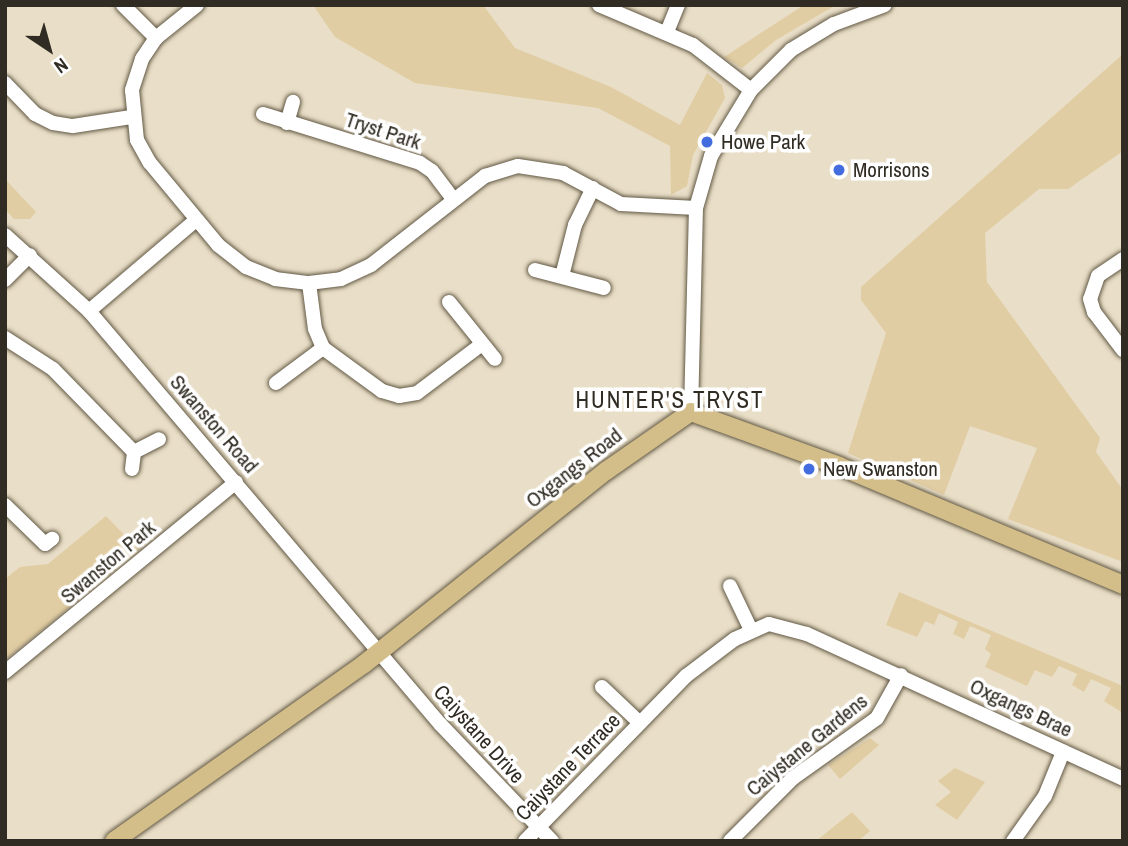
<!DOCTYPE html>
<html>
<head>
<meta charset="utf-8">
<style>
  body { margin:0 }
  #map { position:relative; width:1128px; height:846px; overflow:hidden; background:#e9dec7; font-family:"Archivo Narrow",sans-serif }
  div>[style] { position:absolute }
  .green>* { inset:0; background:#e1cda3 }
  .roads { filter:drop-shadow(0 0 2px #615844) drop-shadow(0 0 2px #615844) }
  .minor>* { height:14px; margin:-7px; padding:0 7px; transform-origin:7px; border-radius:7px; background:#fff }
  .major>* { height:18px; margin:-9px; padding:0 9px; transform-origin:9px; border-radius:9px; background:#d3bd88 }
  .dots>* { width:19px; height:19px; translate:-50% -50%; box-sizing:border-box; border:4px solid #fff; border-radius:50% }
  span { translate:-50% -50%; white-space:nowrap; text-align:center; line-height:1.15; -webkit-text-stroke:7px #fff; paint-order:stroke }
  .street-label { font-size:21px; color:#302c23 }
  .poi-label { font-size:21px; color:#302c23 }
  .left { translate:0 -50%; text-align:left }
  .neighbourhood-label { font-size:23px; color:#302c23; letter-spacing:2px }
  .frame { position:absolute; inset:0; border:7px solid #302c23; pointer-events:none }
  .north { position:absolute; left:14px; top:14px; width:70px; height:70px; -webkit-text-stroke:5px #fff; paint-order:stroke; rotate:144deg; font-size:19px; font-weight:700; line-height:28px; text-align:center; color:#302c23 }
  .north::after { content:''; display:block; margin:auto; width:24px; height:32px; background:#302c23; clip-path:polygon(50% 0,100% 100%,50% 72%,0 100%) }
</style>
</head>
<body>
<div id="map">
  <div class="green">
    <i style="clip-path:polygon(313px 5px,483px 5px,515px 48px,611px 87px,680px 125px,707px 73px,722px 85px,725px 98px,693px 155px,687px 186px,671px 195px,670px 146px,598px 108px,415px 83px,335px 37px)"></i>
    <i style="clip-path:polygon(804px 5px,836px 5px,776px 40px,742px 68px,724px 57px)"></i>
    <i style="clip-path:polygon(1123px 54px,1123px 151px,1068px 189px,1039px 189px,985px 233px,987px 282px,1100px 438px,1096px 452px,1123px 490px,1123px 562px,1008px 519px,1037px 448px,970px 426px,944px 495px,848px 453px,886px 333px,861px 300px,861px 287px)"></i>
    <i style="clip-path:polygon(5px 179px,36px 212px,30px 219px,14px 219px,5px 209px)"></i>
    <i style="clip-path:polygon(106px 516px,139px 550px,5px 660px,5px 579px,20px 567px,48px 564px)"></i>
    <i style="clip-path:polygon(899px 592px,1123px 686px,1123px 713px,1104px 701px,1111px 688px,1091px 679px,1084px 692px,1072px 685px,1077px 674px,1059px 666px,1052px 677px,1035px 670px,1027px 686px,985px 667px,991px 654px,985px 649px,991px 635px,970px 626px,964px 639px,953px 634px,958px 622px,939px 613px,934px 625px,925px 621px,917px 637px,886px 625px)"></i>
    <i style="clip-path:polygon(870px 738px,879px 745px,840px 779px,828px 765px)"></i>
    <i style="clip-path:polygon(955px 768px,985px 782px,957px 820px,935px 805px,951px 792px,938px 781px)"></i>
    <i style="clip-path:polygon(852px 812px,870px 831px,858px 841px,816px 841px)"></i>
  </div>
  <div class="roads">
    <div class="minor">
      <i style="left:123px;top:5px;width:47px;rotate:45deg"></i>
      <i style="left:197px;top:5px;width:53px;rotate:141.2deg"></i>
      <i style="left:156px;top:38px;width:25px;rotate:124deg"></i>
      <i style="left:142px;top:59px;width:33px;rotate:108deg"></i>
      <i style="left:132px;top:90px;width:50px;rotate:84.3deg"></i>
      <i style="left:137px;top:140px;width:26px;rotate:61deg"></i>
      <i style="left:150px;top:163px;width:107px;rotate:50.3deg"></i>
      <i style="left:218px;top:245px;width:36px;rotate:38deg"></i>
      <i style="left:246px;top:267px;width:31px;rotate:22deg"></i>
      <i style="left:275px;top:279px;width:34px;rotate:7deg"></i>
      <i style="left:309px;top:283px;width:32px;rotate:-7deg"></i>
      <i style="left:341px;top:279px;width:33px;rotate:-25deg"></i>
      <i style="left:371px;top:265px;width:145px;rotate:-38deg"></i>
      <i style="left:485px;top:176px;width:34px;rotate:-17deg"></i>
      <i style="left:518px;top:166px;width:46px;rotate:8.8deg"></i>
      <i style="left:563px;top:173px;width:66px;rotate:28.1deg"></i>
      <i style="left:621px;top:204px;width:75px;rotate:3.1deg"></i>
      <i style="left:599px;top:5px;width:102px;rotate:23.1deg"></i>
      <i style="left:693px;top:45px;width:73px;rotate:37.8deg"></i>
      <i style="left:667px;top:32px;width:29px;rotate:-68deg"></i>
      <i style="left:5px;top:83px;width:43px;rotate:45.9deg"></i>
      <i style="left:35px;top:114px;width:20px;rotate:27deg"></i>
      <i style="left:53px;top:123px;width:20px;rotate:9deg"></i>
      <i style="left:73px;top:126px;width:59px;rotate:-8.8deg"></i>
      <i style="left:263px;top:114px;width:164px;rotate:17.3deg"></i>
      <i style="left:420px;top:163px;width:14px;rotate:34deg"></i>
      <i style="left:432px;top:171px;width:35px;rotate:53deg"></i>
      <i style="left:287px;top:123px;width:22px;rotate:-74deg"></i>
      <i style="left:5px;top:235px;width:113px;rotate:42.1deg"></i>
      <i style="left:89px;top:311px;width:543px;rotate:49.63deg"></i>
      <i style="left:441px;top:725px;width:161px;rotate:46.3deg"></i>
      <i style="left:1123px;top:259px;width:30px;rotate:146deg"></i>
      <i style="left:1098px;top:276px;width:24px;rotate:109deg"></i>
      <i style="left:1090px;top:299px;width:14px;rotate:73deg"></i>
      <i style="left:1094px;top:312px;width:48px;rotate:52.7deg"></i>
      <i style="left:535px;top:270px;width:71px;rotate:14.6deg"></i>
      <i style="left:562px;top:276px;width:53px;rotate:-75.7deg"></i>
      <i style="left:575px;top:225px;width:41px;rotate:-64.1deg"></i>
      <i style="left:5px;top:280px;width:35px;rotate:-45deg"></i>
      <i style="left:309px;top:283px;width:46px;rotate:82.6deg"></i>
      <i style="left:315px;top:329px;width:21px;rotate:67deg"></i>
      <i style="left:323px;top:348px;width:73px;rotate:36.1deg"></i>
      <i style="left:382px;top:391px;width:18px;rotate:16deg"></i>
      <i style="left:399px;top:396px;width:18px;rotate:-9deg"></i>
      <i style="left:417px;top:393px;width:81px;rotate:-37deg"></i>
      <i style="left:449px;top:302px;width:73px;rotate:51.1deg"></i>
      <i style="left:89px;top:311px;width:140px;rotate:-40.4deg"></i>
      <i style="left:5px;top:338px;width:57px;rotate:32.9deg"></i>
      <i style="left:53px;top:369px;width:116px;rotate:45.7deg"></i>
      <i style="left:276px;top:383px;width:59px;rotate:-36.7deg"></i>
      <i style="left:691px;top:412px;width:204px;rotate:-88.6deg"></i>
      <i style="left:696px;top:208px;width:54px;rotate:-73.9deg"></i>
      <i style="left:711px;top:156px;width:77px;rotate:-58.8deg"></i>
      <i style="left:751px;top:90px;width:57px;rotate:-45deg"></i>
      <i style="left:791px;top:50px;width:50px;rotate:-31.2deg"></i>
      <i style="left:834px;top:24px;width:54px;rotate:-20.4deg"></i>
      <i style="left:132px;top:469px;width:17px;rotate:-83deg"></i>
      <i style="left:134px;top:452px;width:28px;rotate:-27deg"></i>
      <i style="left:5px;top:505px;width:56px;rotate:44.3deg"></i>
      <i style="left:45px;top:544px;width:9px;rotate:-36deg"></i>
      <i style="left:730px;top:586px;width:49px;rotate:64.5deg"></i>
      <i style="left:5px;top:672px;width:299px;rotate:-39.4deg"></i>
      <i style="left:602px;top:687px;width:52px;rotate:43.5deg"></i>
      <i style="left:525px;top:841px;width:231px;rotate:-45.7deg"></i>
      <i style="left:686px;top:676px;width:61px;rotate:-37.1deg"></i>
      <i style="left:735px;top:639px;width:37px;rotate:-24deg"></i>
      <i style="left:769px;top:624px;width:39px;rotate:15deg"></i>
      <i style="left:807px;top:634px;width:348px;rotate:24.6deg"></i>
      <i style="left:730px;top:841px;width:89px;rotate:-45deg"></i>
      <i style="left:793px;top:778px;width:103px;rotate:-35.5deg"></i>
      <i style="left:877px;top:718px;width:49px;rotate:-60.8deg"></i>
      <i style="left:1013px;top:841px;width:55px;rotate:-54.6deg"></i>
      <i style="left:1045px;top:796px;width:48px;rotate:-67.8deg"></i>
    </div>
    <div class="major">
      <i style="left:114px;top:841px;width:306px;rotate:-35.3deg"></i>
      <i style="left:364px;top:664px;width:310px;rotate:-38.6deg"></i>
      <i style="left:606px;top:471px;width:103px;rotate:-34.8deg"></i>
      <i style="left:691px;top:412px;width:158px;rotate:20deg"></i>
      <i style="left:839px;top:466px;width:308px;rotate:22.7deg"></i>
    </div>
  </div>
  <div class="dots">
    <i style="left:707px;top:142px;background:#436ddf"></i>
    <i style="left:839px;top:170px;background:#436ddf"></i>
    <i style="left:809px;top:469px;background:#436ddf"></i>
  </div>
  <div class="street-label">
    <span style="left:383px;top:131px;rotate:18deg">Tryst Park</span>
    <span style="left:214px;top:424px;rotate:49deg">Swanston Road</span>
    <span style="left:574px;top:468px;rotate:-38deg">Oxgangs Road</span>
    <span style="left:108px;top:562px;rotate:-40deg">Swanston Park</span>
    <span style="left:1021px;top:708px;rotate:25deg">Oxgangs Brae</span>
    <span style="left:479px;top:734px;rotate:48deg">Caiystane Drive</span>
    <span style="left:807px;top:745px;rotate:-39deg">Caiystane Gardens</span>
    <span style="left:568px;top:767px;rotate:-46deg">Caiystane Terrace</span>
  </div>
  <div class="poi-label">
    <span class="left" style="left:721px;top:142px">Howe Park</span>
    <span class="left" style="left:853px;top:170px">Morrisons</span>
    <span class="left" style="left:823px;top:469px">New Swanston</span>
  </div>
  <div class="neighbourhood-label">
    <span style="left:670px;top:400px">HUNTER'S TRYST</span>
  </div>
  <div class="frame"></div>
  <div class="north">N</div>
</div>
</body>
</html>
